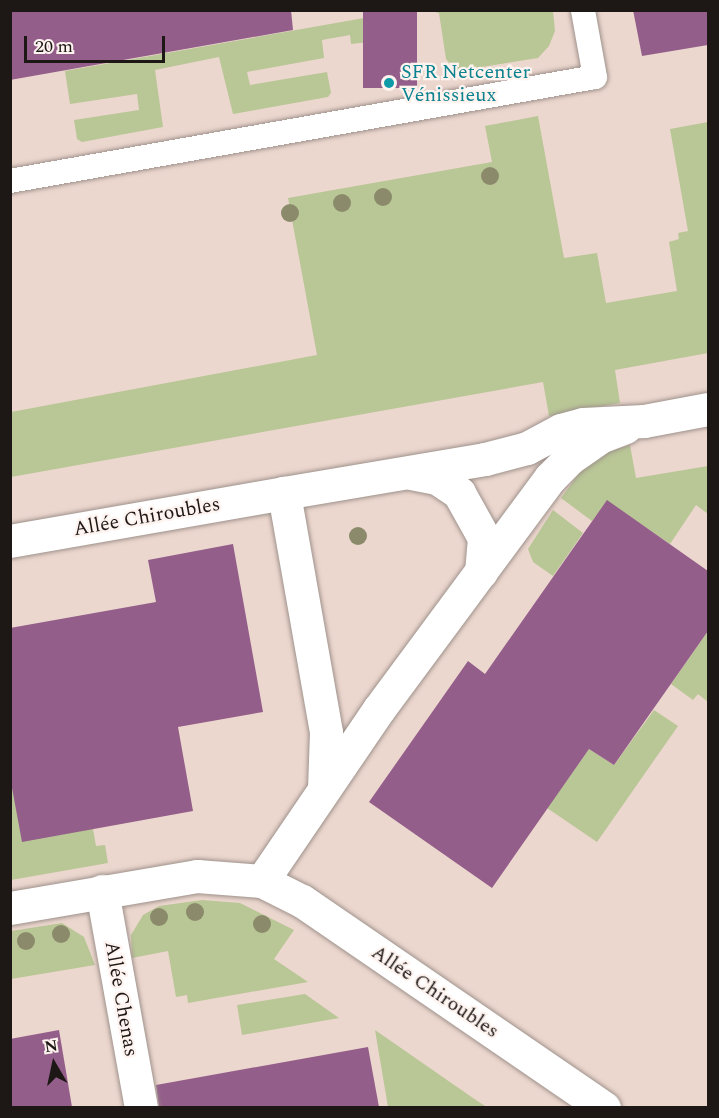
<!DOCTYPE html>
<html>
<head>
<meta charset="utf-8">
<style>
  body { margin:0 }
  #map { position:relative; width:719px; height:1118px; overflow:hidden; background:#f3e5e0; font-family:Spectral,serif }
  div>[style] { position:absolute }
  .built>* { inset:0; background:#ecd7ce; transform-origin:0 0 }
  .green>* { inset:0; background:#b9c696 }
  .building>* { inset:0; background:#945e8a; transform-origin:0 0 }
  .roads { filter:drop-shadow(0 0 2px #9e928c) drop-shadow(0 0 2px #9e928c) }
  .service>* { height:24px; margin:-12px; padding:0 12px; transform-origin:12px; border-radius:12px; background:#fff }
  .minor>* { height:33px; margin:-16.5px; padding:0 16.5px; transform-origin:16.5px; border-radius:16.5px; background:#fff }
  .trees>* { width:18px; height:18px; margin:-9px; border-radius:50%; background:#8b8b6c }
  .dots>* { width:16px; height:16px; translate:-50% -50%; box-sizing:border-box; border:3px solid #fef3ef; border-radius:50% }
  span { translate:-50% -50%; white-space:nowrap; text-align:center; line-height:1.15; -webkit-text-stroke:4.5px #fef3ef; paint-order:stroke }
  .culture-label { font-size:20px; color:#0d838f }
  .left { translate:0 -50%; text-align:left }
  .street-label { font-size:20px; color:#1d1816 }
  .frame { position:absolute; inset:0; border:12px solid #1d1816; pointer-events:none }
  .north { position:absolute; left:24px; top:1034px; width:60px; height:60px; -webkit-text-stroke:4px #fef3ef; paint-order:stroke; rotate:351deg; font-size:16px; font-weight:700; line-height:24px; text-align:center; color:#1d1816 }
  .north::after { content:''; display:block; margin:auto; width:21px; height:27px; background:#1d1816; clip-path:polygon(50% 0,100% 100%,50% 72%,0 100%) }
  .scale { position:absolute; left:24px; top:36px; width:141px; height:27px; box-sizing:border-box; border:3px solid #1d1816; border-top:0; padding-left:8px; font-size:18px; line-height:21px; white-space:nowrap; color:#1d1816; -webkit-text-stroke:4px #fef3ef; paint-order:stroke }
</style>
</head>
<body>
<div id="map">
  <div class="built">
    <i style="left:10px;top:11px;width:698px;height:1096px"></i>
  </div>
  <div class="green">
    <i style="clip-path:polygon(431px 11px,553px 11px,555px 31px,549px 46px,538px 58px,456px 71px,446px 59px,439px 13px)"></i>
    <i style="clip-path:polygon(364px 18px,369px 42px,351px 44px,350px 35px,322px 40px,324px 58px,247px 72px,250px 85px,327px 72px,331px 93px,328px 97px,233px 114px,219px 57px,155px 70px,163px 127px,82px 142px,77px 139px,74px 120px,139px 110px,137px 94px,70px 104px,65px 71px)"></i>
    <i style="clip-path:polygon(538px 116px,564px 258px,597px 253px,606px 303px,677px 291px,669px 242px,679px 239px,678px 233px,688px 231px,670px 129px,708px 122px,708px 353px,615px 370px,620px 403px,549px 416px,543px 382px,11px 477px,11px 412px,317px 355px,288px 198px,492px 162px,485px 126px)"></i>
    <i style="clip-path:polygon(630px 445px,636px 478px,708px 466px,708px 514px,696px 505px,670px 544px,607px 501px,592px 521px,561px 498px,584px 467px,600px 454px)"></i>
    <i style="clip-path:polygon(553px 510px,583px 533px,553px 576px,533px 562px,528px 549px)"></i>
    <i style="clip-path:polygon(708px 631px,708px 702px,698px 694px,693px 700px,671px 684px)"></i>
    <i style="clip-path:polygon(654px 710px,678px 726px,597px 842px,547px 808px,589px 749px,614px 765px)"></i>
    <i style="clip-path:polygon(10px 777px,93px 829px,96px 846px,105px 845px,108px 863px,11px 880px)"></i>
    <i style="clip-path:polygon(202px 900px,240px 903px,294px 930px,274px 959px,308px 982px,188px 1003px,187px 995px,176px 997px,168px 951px,132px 958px,131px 935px,143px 915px,159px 906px)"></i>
    <i style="clip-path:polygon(62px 923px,84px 937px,95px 965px,11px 979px,11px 931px)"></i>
    <i style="clip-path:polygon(305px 994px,339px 1018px,242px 1035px,237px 1005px)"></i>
    <i style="clip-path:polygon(375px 1030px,473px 1098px,485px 1106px,388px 1107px)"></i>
  </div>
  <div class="building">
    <i style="clip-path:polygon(10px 10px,291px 10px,293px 30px,10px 80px)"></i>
    <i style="left:363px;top:10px;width:54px;height:78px"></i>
    <i style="clip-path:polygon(633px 10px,708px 10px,708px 45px,642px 56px)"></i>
    <i style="clip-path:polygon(607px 500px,708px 571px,708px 631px,614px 765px,589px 749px,492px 888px,369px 802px,468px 661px,485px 674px)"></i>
    <i style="clip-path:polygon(233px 544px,263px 712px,178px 727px,193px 811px,22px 842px,10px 777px,10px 628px,156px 602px,148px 560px)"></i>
    <i style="clip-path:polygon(59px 1030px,72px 1107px,10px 1107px,10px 1039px)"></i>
    <i style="clip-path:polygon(368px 1047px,379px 1107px,159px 1107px,156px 1085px)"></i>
  </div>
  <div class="roads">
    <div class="service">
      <i style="left:10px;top:181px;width:594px;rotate:-10.08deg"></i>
      <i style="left:595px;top:77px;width:68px;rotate:-100.2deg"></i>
    </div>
    <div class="minor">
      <i style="left:411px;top:473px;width:26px;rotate:11deg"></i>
      <i style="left:437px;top:478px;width:27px;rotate:34deg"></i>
      <i style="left:459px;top:493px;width:51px;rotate:60.9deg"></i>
      <i style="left:484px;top:538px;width:34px;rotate:95deg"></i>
      <i style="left:10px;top:541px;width:278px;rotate:-9.9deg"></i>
      <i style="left:324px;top:789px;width:57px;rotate:-88deg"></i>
      <i style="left:326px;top:732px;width:243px;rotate:-100deg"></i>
      <i style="left:284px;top:493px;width:204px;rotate:-9.6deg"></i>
      <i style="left:485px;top:459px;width:43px;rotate:-14.7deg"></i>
      <i style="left:527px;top:448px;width:38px;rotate:-28deg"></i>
      <i style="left:561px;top:430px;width:23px;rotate:-15deg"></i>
      <i style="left:583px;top:424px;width:61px;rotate:-2.8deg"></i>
      <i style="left:644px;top:421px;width:65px;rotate:-10.6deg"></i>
      <i style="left:262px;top:881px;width:208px;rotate:-55.8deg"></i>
      <i style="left:379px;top:709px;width:287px;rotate:-53.5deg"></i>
      <i style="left:550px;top:478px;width:28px;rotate:-45deg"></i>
      <i style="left:570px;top:458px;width:39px;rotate:-35deg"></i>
      <i style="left:602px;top:436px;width:25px;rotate:-21deg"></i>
      <i style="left:102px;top:891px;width:220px;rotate:79.8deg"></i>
      <i style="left:10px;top:908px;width:190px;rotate:-9.7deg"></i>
      <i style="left:197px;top:876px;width:65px;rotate:4.4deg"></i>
      <i style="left:262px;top:881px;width:45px;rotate:26.6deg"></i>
      <i style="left:302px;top:901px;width:366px;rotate:34.4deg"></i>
    </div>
  </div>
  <div class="trees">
    <i style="left:490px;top:176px"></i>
    <i style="left:383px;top:197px"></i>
    <i style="left:342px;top:203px"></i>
    <i style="left:290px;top:213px"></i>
    <i style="left:358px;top:536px"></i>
    <i style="left:195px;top:912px"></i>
    <i style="left:159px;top:917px"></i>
    <i style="left:262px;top:924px"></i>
    <i style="left:61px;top:934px"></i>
    <i style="left:26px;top:941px"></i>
  </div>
  <div class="dots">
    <i style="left:389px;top:83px;background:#0f9aa8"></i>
  </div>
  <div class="culture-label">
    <span class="left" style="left:401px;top:84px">SFR Netcenter<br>Vénissieux</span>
  </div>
  <div class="street-label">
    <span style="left:147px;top:517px;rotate:-10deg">Allée Chiroubles</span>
    <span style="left:435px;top:992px;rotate:34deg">Allée Chiroubles</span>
    <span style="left:121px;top:999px;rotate:80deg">Allée Chenas</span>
  </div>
  <div class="frame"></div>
  <div class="north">N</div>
  <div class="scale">20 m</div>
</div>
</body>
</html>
